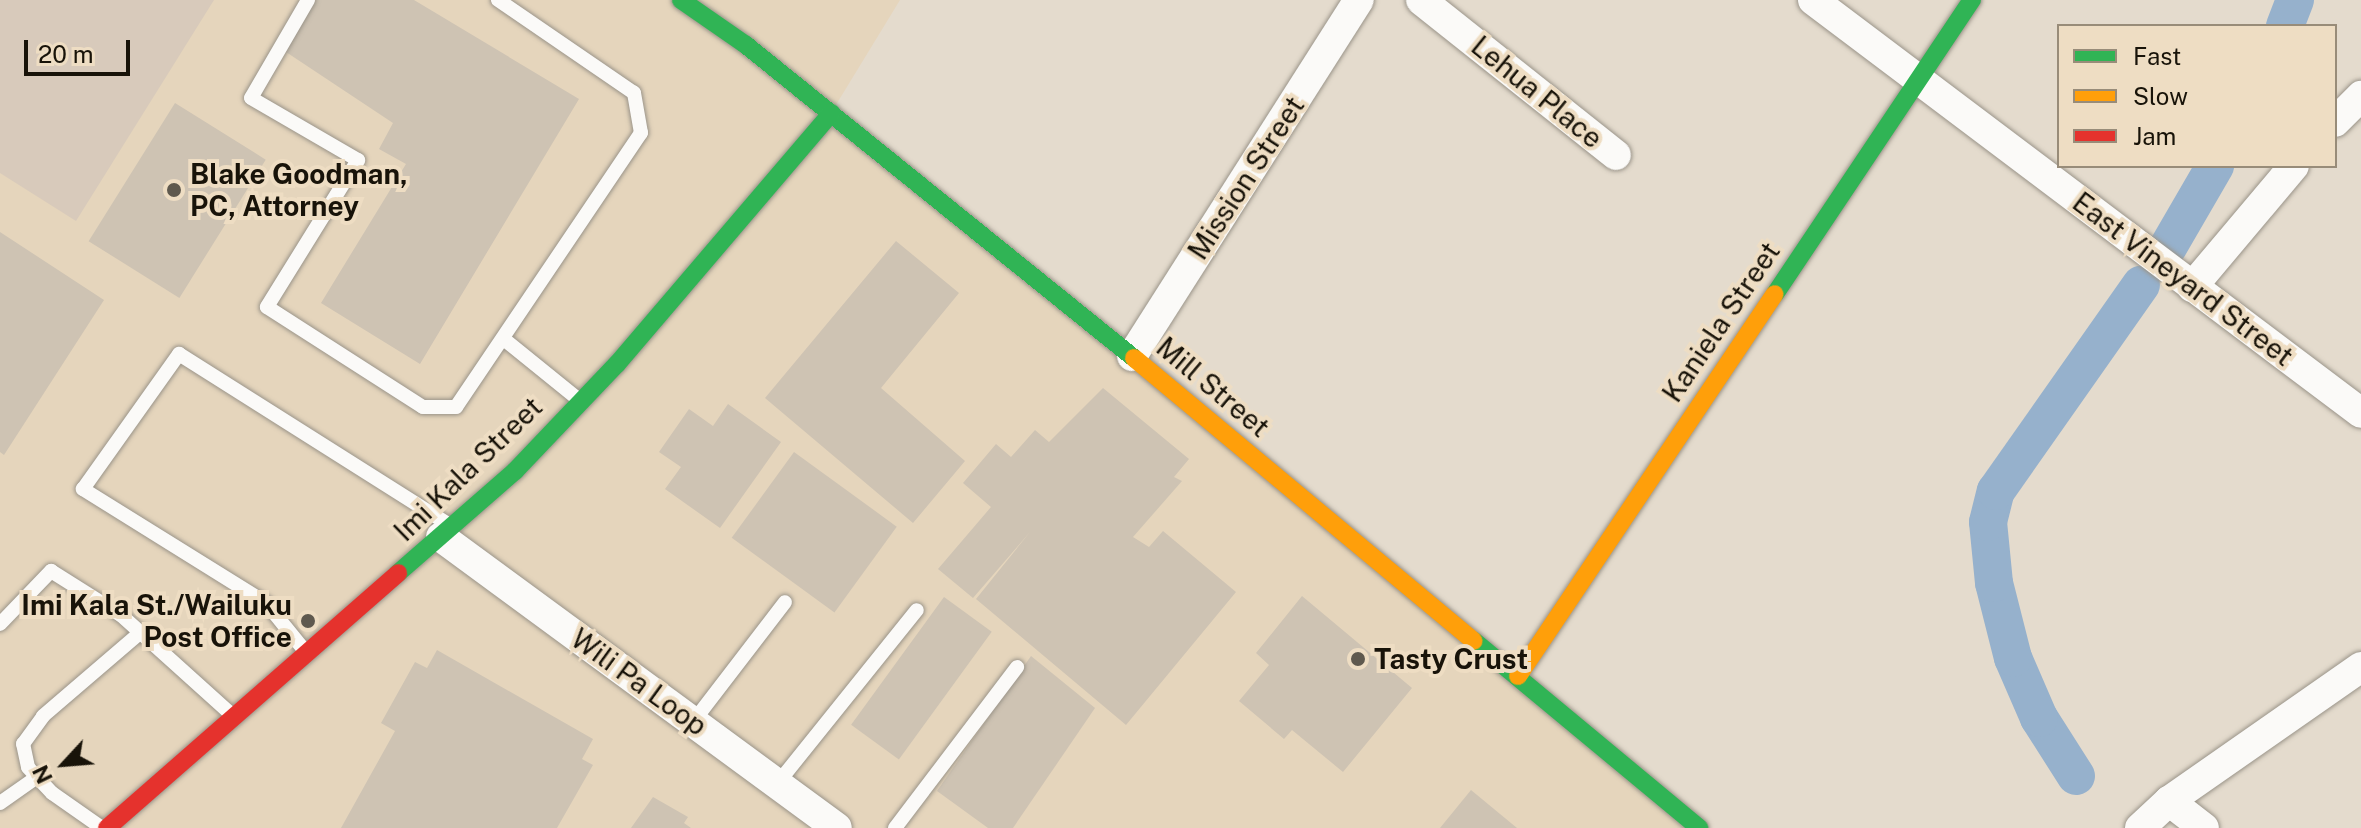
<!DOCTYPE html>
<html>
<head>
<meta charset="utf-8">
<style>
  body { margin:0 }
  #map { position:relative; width:2361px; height:828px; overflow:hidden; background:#e4dbcd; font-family:"Public Sans",sans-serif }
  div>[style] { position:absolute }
  .built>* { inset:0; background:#e5d5bc }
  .industrial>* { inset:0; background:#d8cabb }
  .canal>* { height:38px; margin:-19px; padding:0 19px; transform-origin:19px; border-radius:19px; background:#96b1cc }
  .building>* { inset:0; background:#cec3b3; transform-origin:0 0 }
  .roads { filter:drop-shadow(0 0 2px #9a9489) drop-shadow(0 0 2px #9a9489) }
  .lane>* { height:14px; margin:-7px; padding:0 7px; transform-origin:7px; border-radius:7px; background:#fbfaf8 }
  .street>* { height:30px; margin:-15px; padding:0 15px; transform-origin:15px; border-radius:15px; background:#fbfaf8 }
  .fast>* { height:18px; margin:-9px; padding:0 9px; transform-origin:9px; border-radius:9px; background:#30b455 }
  .slow>* { height:18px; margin:-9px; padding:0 9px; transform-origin:9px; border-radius:9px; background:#ff9f0a }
  .jam>* { height:18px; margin:-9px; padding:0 9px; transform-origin:9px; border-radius:9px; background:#e5322d }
  .dots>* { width:22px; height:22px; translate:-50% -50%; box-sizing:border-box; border:4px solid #eeddc3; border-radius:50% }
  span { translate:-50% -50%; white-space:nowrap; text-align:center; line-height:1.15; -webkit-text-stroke:8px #eeddc3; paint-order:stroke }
  .street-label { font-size:28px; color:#181309 }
  .poi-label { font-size:28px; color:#181309; font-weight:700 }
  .left { translate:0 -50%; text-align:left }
  .right { translate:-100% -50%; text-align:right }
  .legend { position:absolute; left:2057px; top:24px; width:280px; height:144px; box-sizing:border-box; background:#eeddc3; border:2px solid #988c79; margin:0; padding:10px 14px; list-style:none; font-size:24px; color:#181309 }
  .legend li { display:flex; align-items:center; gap:16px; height:40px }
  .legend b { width:40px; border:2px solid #988c79 }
  .north { position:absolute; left:24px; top:724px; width:80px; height:80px; -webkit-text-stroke:6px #eeddc3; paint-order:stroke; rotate:244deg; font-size:22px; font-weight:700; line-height:32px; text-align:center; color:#181309 }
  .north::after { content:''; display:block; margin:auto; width:28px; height:36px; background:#181309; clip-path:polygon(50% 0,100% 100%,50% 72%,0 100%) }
  .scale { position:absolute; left:24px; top:40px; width:106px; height:36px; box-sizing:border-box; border:4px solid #181309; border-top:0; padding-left:10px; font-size:24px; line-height:28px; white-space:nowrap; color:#181309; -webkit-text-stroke:6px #eeddc3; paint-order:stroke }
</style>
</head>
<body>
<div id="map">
  <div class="built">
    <i style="clip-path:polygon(0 0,900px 0,831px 113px,1699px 828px,0 828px)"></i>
  </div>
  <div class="industrial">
    <i style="clip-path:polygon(0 0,214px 0,76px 221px,0 173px)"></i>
  </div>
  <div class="canal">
    <i style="left:2285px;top:26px;width:28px;rotate:-69deg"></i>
    <i style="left:2168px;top:247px;width:94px;rotate:-59.9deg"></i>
    <i style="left:2076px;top:776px;width:69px;rotate:-122.5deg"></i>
    <i style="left:2039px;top:718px;width:65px;rotate:-113.4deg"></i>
    <i style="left:2013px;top:658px;width:77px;rotate:-104.2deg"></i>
    <i style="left:1994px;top:583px;width:61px;rotate:-95.6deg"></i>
    <i style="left:1988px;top:522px;width:32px;rotate:-76deg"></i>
    <i style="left:1996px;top:491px;width:252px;rotate:-54.9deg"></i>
  </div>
  <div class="building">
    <i style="clip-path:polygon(316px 0,414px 0,579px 99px,420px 364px,321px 303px,406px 164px,379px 149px,393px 123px,286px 52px)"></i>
    <i style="left:175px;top:103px;width:107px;height:163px;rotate:32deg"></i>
    <i style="clip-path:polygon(0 232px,104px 300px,4px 455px,0 452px)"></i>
    <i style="clip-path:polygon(896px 241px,959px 293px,881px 388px,965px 461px,913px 523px,765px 398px)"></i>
    <i style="clip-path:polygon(1103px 388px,1189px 459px,1174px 477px,1182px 481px,1133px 537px,1149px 547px,1163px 531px,1236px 592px,1126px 725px,976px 599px,1030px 532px,973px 598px,938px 569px,991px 507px,963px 483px,996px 444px,1011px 457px,1035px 430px,1049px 442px)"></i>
    <i style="clip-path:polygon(728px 404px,781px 442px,720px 528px,665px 489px,681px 467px,659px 452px,689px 409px,713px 426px)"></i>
    <i style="left:794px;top:452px;width:127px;height:106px;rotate:36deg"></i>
    <i style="clip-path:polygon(1302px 596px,1412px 688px,1343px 772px,1292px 730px,1284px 739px,1239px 701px,1269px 665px,1256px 653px)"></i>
    <i style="left:944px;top:597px;width:59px;height:158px;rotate:36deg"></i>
    <i style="clip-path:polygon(437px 650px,593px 739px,582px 759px,593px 765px,557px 828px,341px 828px,395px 731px,381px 723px,415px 662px,427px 668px)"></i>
    <i style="clip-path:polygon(1031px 656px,1095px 708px,1013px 828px,988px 828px,937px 791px)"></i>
    <i style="clip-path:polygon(1471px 790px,1517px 828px,1440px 828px)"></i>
    <i style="clip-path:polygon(653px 797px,688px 817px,684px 823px,691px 828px,631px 828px)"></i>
  </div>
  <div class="roads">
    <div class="lane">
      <i style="left:308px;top:0;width:113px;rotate:120.2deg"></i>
      <i style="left:251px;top:98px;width:124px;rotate:30.1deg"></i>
      <i style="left:358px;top:160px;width:173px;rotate:121.8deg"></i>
      <i style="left:267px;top:307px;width:185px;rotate:32.7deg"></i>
      <i style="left:423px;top:407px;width:33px"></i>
      <i style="left:456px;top:407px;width:331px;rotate:-56deg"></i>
      <i style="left:641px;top:133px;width:41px;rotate:-99.9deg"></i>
      <i style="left:634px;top:93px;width:165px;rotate:-145.6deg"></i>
      <i style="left:505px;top:340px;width:95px;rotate:39deg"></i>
      <i style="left:0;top:624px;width:74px;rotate:-46.1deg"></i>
      <i style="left:51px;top:571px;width:83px;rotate:32.2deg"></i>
      <i style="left:121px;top:615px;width:149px;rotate:42deg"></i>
      <i style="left:305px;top:651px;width:62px;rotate:-129.1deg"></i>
      <i style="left:266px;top:603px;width:216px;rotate:-148.1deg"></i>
      <i style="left:83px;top:489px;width:166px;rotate:-54.6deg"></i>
      <i style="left:179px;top:354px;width:320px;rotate:32.3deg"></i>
      <i style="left:693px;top:722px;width:151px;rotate:-52.5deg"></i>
      <i style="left:777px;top:784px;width:223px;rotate:-51.2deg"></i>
      <i style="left:0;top:803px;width:45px;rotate:-35.1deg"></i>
      <i style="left:102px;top:828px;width:61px;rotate:-145deg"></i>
      <i style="left:52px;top:793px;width:35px;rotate:-133deg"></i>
      <i style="left:28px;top:767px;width:24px;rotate:-102deg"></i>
      <i style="left:23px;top:744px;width:34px;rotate:-54deg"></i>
      <i style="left:43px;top:716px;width:129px;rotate:-40.6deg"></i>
      <i style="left:895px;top:828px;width:202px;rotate:-52.8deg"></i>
    </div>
    <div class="street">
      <i style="left:1421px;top:0;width:249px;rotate:38.5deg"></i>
      <i style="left:1813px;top:0;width:686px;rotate:37deg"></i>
      <i style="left:2335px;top:122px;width:37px;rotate:-45deg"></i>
      <i style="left:2192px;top:287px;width:158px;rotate:-49.9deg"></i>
      <i style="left:1132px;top:356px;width:422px;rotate:-57.5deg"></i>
      <i style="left:441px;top:537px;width:491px;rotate:36.3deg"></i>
      <i style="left:2169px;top:801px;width:44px;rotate:37.6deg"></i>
      <i style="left:2140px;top:828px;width:40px;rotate:-43deg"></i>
      <i style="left:2169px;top:801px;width:234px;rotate:-34.9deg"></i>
    </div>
    <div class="fast">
      <i style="left:681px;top:0;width:79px;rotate:34.7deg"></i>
      <i style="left:746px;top:45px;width:499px;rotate:38.9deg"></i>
      <i style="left:1775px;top:294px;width:354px;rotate:-56.2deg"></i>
      <i style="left:398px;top:573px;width:155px;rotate:-41.1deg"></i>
      <i style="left:515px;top:471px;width:148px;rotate:-46.4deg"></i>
      <i style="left:617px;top:364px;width:330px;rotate:-49.5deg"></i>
      <i style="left:1474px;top:641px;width:293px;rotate:39.7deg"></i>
    </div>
    <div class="slow">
      <i style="left:1134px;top:358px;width:442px;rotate:39.8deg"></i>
      <i style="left:1518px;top:676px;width:460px;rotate:-56.1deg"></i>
    </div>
    <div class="jam">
      <i style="left:107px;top:828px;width:387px;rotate:-41.2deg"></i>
    </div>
  </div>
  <div class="dots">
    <i style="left:174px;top:190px;background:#5f594e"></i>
    <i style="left:308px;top:621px;background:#5f594e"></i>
    <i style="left:1358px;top:659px;background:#5f594e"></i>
  </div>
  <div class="street-label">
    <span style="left:1537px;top:92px;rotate:39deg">Lehua Place</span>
    <span style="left:1246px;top:178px;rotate:-57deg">Mission Street</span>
    <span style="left:2183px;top:279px;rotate:37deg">East Vineyard Street</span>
    <span style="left:1721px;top:322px;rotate:-56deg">Kaniela Street</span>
    <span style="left:1213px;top:387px;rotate:40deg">Mill Street</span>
    <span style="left:468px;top:469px;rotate:-44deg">Imi Kala Street</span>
    <span style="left:639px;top:682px;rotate:36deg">Wili Pa Loop</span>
  </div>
  <div class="poi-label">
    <span class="left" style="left:190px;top:190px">Blake Goodman,<br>PC, Attorney</span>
    <span class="right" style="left:292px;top:621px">Imi Kala St./Wailuku<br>Post Office</span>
    <span class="left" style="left:1374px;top:659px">Tasty Crust</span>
  </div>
  <ul class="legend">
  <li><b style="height:10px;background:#30b455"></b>Fast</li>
  <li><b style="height:10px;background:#ff9f0a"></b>Slow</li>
  <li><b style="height:10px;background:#e5322d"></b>Jam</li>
  </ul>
  <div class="north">N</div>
  <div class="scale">20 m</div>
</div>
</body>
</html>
